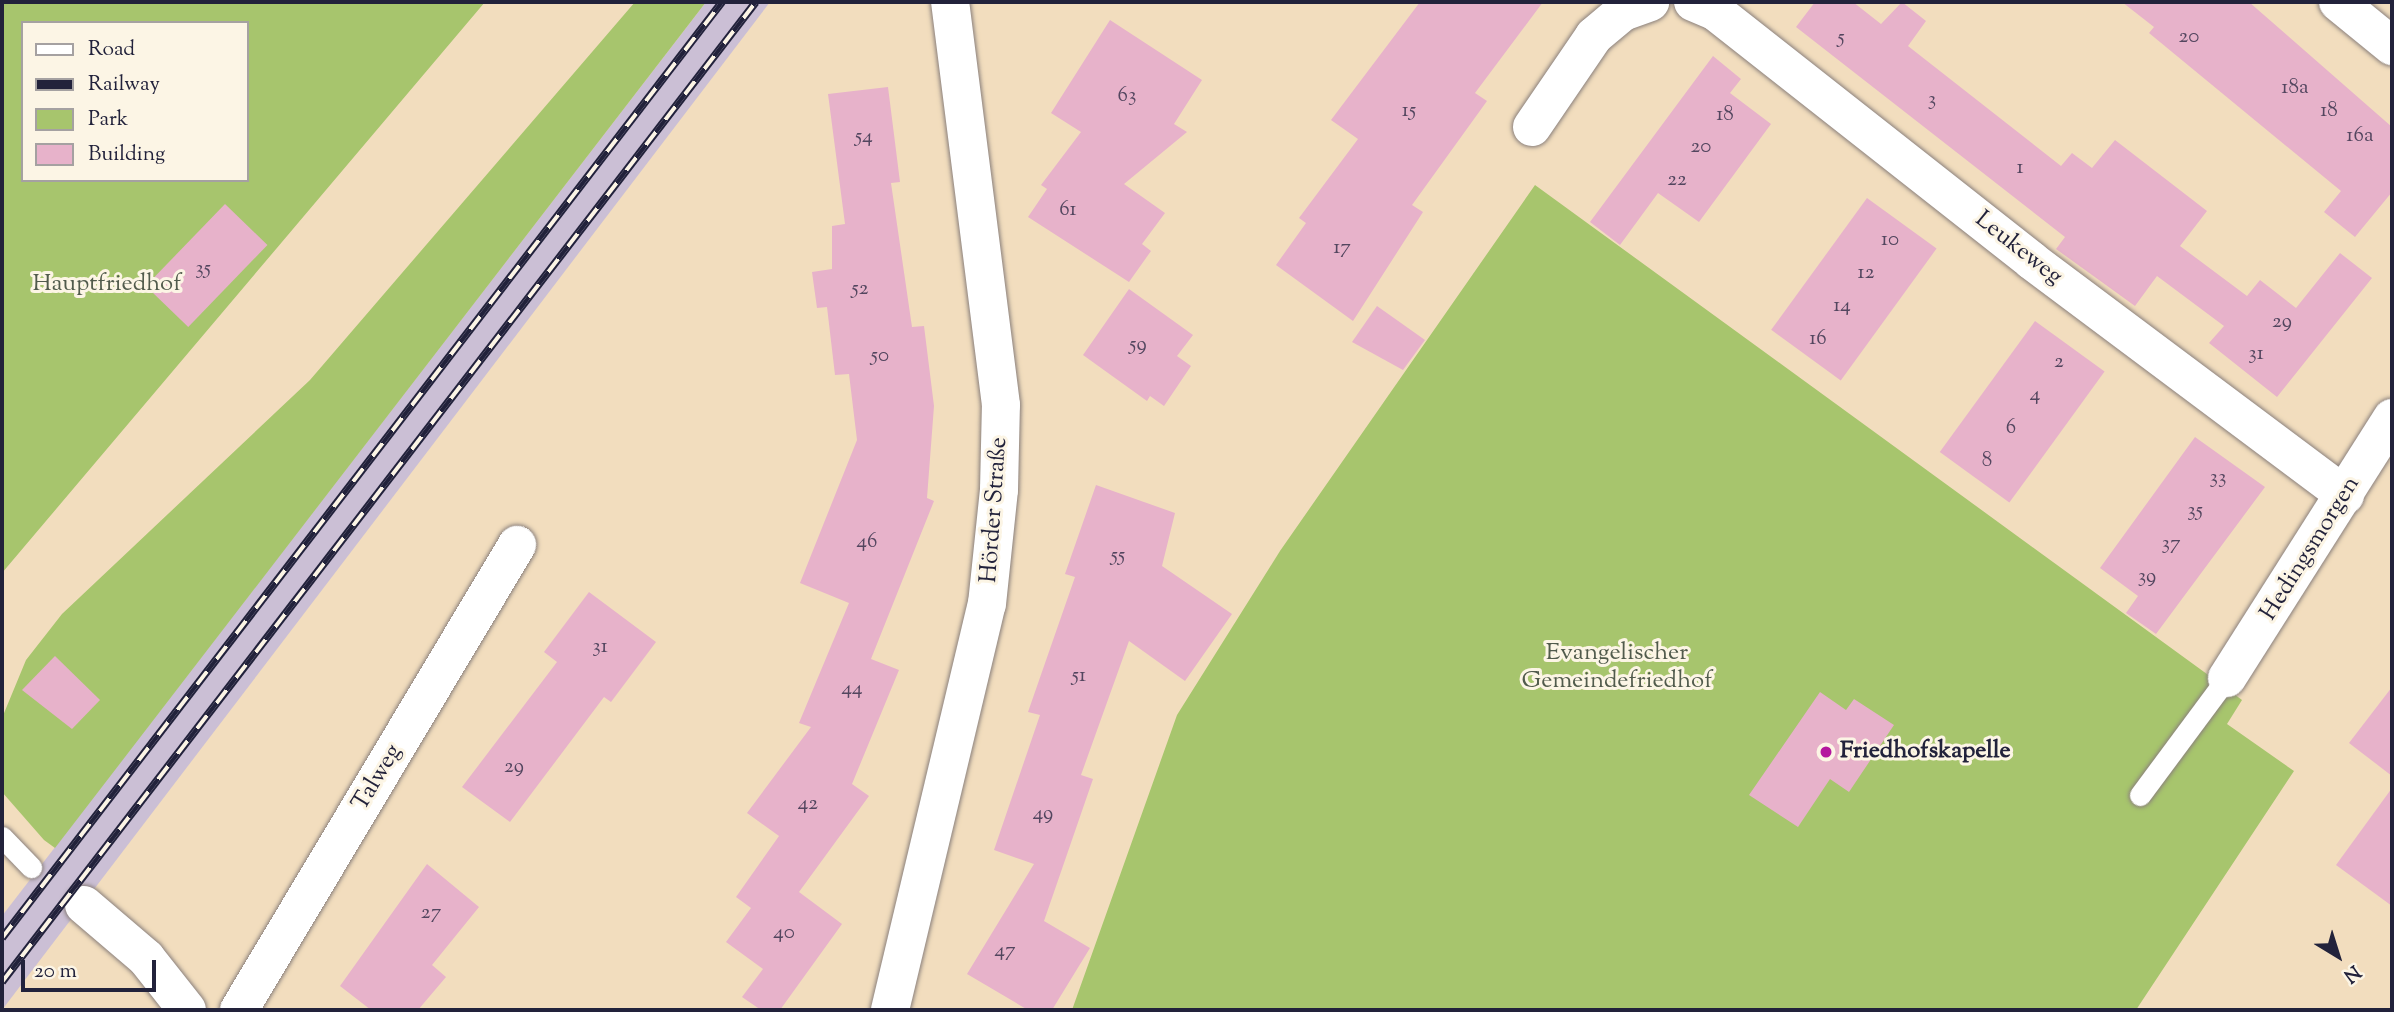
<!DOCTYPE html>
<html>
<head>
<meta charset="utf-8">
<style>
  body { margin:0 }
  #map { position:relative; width:2394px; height:1012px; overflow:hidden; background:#f2ddbe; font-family:"Sorts Mill Goudy",serif }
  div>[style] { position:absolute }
  .industrial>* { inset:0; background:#cbbfd5 }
  .green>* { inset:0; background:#a7c56d }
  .building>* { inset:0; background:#e7b2ca; transform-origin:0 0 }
  .roads { filter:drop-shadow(0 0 2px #8a807c) drop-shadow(0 0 2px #8a807c) }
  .lane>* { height:21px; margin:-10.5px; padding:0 10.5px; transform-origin:10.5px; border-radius:10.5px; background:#fff }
  .street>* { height:38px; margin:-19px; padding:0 19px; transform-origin:19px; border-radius:19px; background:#fff }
  .rail>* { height:8px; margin-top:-4px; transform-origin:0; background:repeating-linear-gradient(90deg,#fcf5e5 0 16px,#22223b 0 32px); box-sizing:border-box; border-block:2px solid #22223b }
  .dots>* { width:19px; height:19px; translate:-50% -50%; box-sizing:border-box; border:4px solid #fcf5e5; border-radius:50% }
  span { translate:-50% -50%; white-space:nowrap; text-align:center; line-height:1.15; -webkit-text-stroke:6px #fcf5e5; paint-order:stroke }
  .number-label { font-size:21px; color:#53465f }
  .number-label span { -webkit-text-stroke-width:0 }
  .street-label { font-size:24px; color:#22223b }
  .park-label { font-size:24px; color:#515b4c }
  .poi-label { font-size:24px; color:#22223b; font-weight:700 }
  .left { translate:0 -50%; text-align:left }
  .frame { position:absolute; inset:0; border:4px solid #22223b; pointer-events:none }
  .legend { position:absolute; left:21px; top:21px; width:228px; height:161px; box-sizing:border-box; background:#fcf5e5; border:2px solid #a5a1a1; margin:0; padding:9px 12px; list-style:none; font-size:21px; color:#22223b }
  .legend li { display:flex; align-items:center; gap:14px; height:35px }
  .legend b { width:35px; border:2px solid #a5a1a1 }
  .north { position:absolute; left:2303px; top:921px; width:70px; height:70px; -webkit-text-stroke:5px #fcf5e5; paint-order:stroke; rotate:142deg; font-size:19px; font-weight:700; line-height:28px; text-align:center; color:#22223b }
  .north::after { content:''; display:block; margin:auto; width:24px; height:32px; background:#22223b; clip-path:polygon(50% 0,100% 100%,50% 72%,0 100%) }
  .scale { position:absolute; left:21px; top:960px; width:135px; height:32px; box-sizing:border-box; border:4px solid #22223b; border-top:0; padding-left:9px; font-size:21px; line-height:24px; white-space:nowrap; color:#22223b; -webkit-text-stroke:5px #fcf5e5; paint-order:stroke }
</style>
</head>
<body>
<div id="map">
  <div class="industrial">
    <i style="clip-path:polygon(706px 2px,770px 2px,2px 1010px,2px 916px)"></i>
  </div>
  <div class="green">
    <i style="clip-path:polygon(evenodd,2px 2px,485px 2px,2px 573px,2px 2px,23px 23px,247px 23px,247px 180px,23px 180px,23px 23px)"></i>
    <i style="clip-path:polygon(635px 2px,706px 2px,55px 848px,44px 840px,2px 792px,2px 718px,26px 660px,62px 614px,310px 380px)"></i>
    <i style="clip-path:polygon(1535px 185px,2222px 685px,2242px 700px,2227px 724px,2294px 771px,2136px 1010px,1072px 1010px,1177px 715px,1280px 551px)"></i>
  </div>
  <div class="building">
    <i style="clip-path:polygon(1420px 2px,1543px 2px,1475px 93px,1487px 101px,1412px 205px,1423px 212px,1353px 321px,1276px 265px,1306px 223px,1299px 218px,1358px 139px,1331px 120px)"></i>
    <i style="clip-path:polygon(1815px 2px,1853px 2px,1881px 24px,1902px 2px,1926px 21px,1908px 46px,2061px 166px,2072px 153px,2092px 168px,2115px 140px,2207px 211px,2180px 246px,2247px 296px,2260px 280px,2296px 308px,2340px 253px,2372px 278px,2277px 397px,2209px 343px,2224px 326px,2157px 276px,2135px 306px,2056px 249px,2065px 237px,1796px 27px)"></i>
    <i style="clip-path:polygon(2122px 2px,2249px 2px,2392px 127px,2392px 192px,2355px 237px,2324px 212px,2341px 191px,2149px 33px,2154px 27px)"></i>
    <i style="clip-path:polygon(1110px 20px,1202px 80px,1174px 124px,1187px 132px,1124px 184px,1165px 213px,1142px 244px,1151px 251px,1129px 282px,1028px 217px,1047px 189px,1041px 185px,1081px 132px,1051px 113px)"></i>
    <i style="clip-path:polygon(1713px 56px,1741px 79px,1730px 93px,1771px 124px,1699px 222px,1658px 193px,1620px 245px,1590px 222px)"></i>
    <i style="clip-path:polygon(888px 87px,900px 182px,891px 183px,912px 327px,924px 326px,934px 406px,927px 498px,934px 501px,871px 659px,899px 670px,852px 784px,869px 796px,799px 892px,842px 924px,780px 1010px,761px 1010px,742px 997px,763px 969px,726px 942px,751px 908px,736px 897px,779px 836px,747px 813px,811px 727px,799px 723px,849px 603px,800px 583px,857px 440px,849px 374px,835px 375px,827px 307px,817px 308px,812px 272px,832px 269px,832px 226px,845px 224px,828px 94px)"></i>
    <i style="left:1867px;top:198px;width:86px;height:163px;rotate:36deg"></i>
    <i style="left:225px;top:204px;width:59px;height:114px;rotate:44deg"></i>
    <i style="clip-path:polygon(1129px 289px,1193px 335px,1177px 356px,1191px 366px,1164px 406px,1150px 396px,1147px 401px,1083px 355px)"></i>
    <i style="clip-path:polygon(1377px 306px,1425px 340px,1403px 370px,1352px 342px)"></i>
    <i style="left:2035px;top:321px;width:86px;height:162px;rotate:36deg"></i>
    <i style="clip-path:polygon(2195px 437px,2265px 487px,2156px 634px,2126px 613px,2138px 596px,2100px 568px)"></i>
    <i style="clip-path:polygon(1096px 485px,1175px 513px,1162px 566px,1232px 614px,1185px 681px,1129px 641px,1081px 775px,1093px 779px,1044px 921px,1090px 948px,1052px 1010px,1028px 1010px,967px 974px,1034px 864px,994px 850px,1040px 715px,1028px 712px,1075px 577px,1065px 574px)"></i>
    <i style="clip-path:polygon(589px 592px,656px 642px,611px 702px,604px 697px,510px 822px,462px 787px,557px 662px,544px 652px)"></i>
    <i style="clip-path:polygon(55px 656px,100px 700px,72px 729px,22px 690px)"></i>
    <i style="clip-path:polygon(2392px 687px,2392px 776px,2349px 743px)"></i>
    <i style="clip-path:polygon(1820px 692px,1846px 710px,1854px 699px,1894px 725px,1849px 792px,1830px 779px,1798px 827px,1749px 795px)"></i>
    <i style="clip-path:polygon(2392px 788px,2392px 906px,2336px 865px)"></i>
    <i style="clip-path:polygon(427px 864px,479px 907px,432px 965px,446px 977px,418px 1010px,371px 1010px,340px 986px)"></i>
  </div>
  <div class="roads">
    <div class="lane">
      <i style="left:2140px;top:795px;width:146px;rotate:-53.4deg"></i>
      <i style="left:2px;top:837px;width:42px;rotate:46deg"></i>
    </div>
    <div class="street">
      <i style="left:1693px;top:2px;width:25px;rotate:23deg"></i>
      <i style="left:1716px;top:12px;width:402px;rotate:38.2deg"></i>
      <i style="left:2032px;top:261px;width:391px;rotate:36.8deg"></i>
      <i style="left:2338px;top:2px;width:70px;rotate:39.2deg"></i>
      <i style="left:1532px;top:127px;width:110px;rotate:-55.7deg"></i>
      <i style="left:1594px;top:36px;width:38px;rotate:-40deg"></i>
      <i style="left:1623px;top:12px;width:29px;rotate:-20deg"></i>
      <i style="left:2227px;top:678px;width:308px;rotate:-57.6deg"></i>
      <i style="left:84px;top:905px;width:82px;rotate:40.5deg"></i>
      <i style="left:146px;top:958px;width:66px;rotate:51.7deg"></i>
      <i style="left:239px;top:1010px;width:542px;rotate:-59.13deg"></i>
      <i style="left:890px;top:1010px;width:417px;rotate:-76.6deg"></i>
      <i style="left:987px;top:604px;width:115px;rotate:-84deg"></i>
      <i style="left:999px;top:490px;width:85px;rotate:-88.7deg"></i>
      <i style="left:1001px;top:405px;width:406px;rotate:-97.2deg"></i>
    </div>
  </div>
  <div class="rail">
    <i style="left:2px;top:938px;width:1181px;rotate:-52.43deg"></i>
    <i style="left:2px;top:982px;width:1236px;rotate:-52.43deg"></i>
  </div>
  <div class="dots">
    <i style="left:1826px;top:752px;background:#b5179e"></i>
  </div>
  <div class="number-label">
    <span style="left:2189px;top:37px">20</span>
    <span style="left:1841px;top:38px">5</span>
    <span style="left:2295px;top:88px">18a</span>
    <span style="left:1127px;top:96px">63</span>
    <span style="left:1932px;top:100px">3</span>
    <span style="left:1409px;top:111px">15</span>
    <span style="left:2329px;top:111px">18</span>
    <span style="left:1725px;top:115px">18</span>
    <span style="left:2360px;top:136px">16a</span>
    <span style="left:864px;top:137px">54</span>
    <span style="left:1701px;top:147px">20</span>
    <span style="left:2020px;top:168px">1</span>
    <span style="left:1677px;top:180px">22</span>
    <span style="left:1068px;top:210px">61</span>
    <span style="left:1890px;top:240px">10</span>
    <span style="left:1342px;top:248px">17</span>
    <span style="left:203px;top:269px">35</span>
    <span style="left:1866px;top:273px">12</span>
    <span style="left:860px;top:289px">52</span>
    <span style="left:1842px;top:306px">14</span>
    <span style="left:2282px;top:322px">29</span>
    <span style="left:1818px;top:339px">16</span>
    <span style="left:1138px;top:345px">59</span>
    <span style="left:2256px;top:354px">31</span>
    <span style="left:880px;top:356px">50</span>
    <span style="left:2059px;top:362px">2</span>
    <span style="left:2035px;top:395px">4</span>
    <span style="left:2011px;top:428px">6</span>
    <span style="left:1987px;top:461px">8</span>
    <span style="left:2218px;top:478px">33</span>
    <span style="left:2195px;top:511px">35</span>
    <span style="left:867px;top:542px">46</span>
    <span style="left:2171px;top:544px">37</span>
    <span style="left:1118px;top:556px">55</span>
    <span style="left:2147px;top:577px">39</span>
    <span style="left:600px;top:647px">31</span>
    <span style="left:1079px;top:676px">51</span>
    <span style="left:852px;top:689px">44</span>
    <span style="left:514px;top:767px">29</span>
    <span style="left:808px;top:804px">42</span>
    <span style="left:1043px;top:814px">49</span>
    <span style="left:431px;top:913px">27</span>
    <span style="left:784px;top:933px">40</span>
    <span style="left:1005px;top:951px">47</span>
  </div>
  <div class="street-label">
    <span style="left:2018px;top:249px;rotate:38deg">Leukeweg</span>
    <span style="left:995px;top:510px;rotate:-86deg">Hörder Straße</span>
    <span style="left:2311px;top:549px;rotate:-58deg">Hedingsmorgen</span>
    <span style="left:378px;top:778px;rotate:-59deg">Talweg</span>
  </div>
  <div class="park-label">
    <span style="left:107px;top:285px">Hauptfriedhof</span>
    <span style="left:1617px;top:668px">Evangelischer<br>Gemeindefriedhof</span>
  </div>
  <div class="poi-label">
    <span class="left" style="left:1840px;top:752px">Friedhofskapelle</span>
  </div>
  <div class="frame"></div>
  <ul class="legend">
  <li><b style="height:9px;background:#fff"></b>Road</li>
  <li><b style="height:9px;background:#22223b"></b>Railway</li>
  <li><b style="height:19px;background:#a7c56d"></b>Park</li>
  <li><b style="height:19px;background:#e7b2ca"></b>Building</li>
  </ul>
  <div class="north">N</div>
  <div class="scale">20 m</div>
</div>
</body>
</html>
